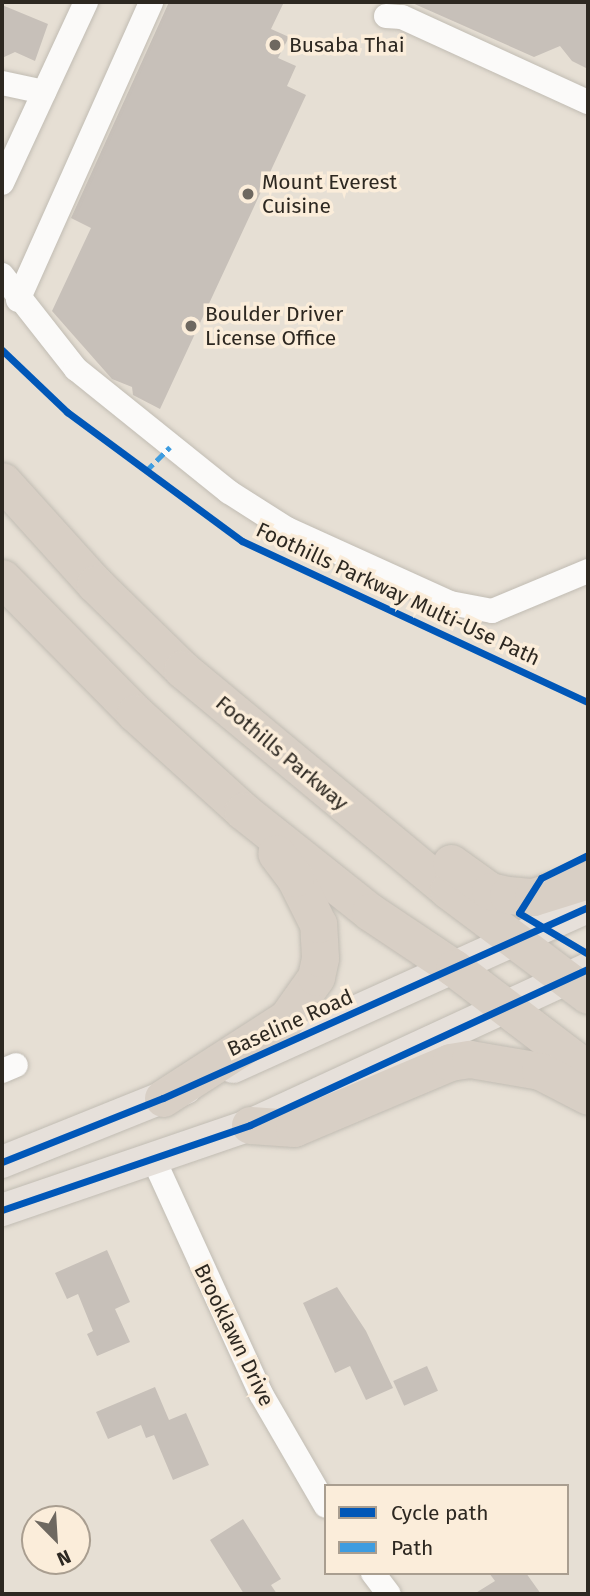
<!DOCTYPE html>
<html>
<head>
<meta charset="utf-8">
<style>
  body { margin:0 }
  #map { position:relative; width:590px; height:1596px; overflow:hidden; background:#e6dfd4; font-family:"Fira Sans",sans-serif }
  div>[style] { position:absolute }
  .building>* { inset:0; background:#c7c0b9; transform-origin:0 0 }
  .roads { filter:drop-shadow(0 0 2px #c1bcb3) drop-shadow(0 0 2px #c1bcb3) }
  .minor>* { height:24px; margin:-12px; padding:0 12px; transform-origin:12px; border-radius:12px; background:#fbfaf9 }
  .major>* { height:32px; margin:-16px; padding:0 16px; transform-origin:16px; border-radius:16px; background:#e6e0da }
  .highway>* { height:37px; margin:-18.5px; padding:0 18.5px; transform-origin:18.5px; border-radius:18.5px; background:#d8cfc5 }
  .quiet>* { height:5px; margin-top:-2.5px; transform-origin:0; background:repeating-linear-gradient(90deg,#3d9ce0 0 10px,transparent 0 15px) }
  .cycleway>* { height:7px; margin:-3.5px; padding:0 3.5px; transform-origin:3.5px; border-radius:3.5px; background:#0057b8 }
  .dots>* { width:19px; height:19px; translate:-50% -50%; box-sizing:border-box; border:4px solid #fbedda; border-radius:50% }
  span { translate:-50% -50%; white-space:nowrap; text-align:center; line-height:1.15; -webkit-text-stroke:7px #fbedda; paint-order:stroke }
  .poi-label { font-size:21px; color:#2d2821 }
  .left { translate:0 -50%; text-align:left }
  .street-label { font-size:21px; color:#2d2821 }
  .frame { position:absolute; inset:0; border:4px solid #2d2821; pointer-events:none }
  .legend { position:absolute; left:324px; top:1484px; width:245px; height:91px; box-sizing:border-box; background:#fbedda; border:2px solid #a99e90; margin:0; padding:9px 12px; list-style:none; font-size:21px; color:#2d2821 }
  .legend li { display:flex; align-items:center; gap:14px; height:35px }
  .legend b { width:35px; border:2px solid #a99e90 }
  .north { position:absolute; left:21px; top:1505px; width:70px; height:70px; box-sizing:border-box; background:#fbedda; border:2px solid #a99e90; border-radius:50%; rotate:156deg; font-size:19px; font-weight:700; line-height:28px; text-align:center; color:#2d2821 }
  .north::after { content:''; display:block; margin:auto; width:24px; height:32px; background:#6e6860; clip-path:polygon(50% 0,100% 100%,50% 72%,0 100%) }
</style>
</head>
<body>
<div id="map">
  <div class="building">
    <i style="clip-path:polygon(169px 2px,284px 2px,271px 29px,289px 37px,278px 58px,296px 66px,287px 86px,306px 95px,160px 409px,133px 395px,132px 387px,112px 379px,52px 311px,91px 228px,71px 218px)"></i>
    <i style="clip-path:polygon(410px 2px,588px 2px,588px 69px,572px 61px,560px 46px,534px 57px)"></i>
    <i style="clip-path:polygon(2px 5px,48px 24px,35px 61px,15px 52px,2px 58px)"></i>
    <i style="clip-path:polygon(107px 1250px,130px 1302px,115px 1309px,130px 1342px,97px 1356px,87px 1334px,93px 1331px,78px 1294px,67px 1299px,55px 1273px)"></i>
    <i style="clip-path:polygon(337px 1287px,366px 1331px,393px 1388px,366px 1400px,350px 1366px,335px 1373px,303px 1303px)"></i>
    <i style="left:427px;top:1366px;width:27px;height:37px;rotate:66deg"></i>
    <i style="clip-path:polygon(155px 1387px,169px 1420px,186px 1413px,209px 1465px,173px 1480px,154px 1435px,146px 1438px,141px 1425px,108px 1439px,96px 1412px)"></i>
    <i style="clip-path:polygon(243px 1519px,281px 1579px,271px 1585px,277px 1594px,244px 1594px,210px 1540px)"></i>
    <i style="clip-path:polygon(489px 1573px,526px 1573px,541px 1594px,474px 1594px,495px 1581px)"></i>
  </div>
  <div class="roads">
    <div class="minor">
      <i style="left:386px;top:16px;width:16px;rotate:4deg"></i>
      <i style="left:402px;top:17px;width:205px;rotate:24.6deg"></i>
      <i style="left:2px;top:83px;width:43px;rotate:12.1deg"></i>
      <i style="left:2px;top:183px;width:200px;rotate:-65.1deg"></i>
      <i style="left:2px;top:275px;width:120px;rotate:51.8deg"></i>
      <i style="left:76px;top:369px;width:196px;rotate:38.8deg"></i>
      <i style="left:229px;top:492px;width:69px;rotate:32.5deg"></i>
      <i style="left:287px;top:529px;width:179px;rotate:24.4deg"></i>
      <i style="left:450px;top:603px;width:43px;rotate:10.8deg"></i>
      <i style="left:492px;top:611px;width:104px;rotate:-22.6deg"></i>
      <i style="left:18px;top:300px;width:326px;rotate:-65.9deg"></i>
      <i style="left:2px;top:1071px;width:15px;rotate:-23deg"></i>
      <i style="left:153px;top:1158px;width:260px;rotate:65.4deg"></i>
      <i style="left:261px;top:1394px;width:129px;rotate:59.9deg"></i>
      <i style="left:373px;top:1573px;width:26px;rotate:53deg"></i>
    </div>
    <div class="major">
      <i style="left:233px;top:1067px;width:389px;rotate:-24.3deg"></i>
      <i style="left:2px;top:1162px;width:198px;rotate:-21.9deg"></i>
      <i style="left:2px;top:1210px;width:262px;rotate:-18.9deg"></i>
      <i style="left:250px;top:1125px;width:372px;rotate:-24.8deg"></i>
    </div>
    <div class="highway">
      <i style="left:2px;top:481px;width:139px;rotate:47.9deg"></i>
      <i style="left:95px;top:584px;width:122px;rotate:44.3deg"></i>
      <i style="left:182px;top:669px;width:346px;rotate:39.7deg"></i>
      <i style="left:448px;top:890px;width:175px;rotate:36.9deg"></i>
      <i style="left:2px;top:578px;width:190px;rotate:45.4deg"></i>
      <i style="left:135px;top:713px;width:146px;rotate:42.2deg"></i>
      <i style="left:243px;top:811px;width:162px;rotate:38.5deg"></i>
      <i style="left:370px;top:912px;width:101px;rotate:33.7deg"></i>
      <i style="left:454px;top:968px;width:168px;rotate:37.3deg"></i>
      <i style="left:451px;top:863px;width:48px;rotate:35.7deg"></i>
      <i style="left:490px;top:891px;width:18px;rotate:13deg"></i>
      <i style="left:508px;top:895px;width:25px;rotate:5deg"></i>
      <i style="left:533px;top:897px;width:58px;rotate:-17.2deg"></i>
      <i style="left:163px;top:1098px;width:148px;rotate:-32.8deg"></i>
      <i style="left:287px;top:1018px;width:50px;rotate:-54.7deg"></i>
      <i style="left:316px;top:977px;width:19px;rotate:-78deg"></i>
      <i style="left:320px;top:958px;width:34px;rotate:-93deg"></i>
      <i style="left:318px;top:924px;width:51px;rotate:-116.6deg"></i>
      <i style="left:295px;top:878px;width:31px;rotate:-127deg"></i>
      <i style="left:250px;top:1125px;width:44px;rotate:3.9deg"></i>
      <i style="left:294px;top:1128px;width:169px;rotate:-22.9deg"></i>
      <i style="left:450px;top:1062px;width:20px;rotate:-9deg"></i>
      <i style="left:470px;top:1059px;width:71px;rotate:9.7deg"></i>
      <i style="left:540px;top:1071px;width:54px;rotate:27.5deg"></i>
    </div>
  </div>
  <div class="quiet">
    <i style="left:146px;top:471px;width:34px;rotate:-45deg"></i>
  </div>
  <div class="cycleway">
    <i style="left:2px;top:350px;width:90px;rotate:43.6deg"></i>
    <i style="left:67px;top:412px;width:217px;rotate:36.4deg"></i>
    <i style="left:242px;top:541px;width:382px;rotate:25deg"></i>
    <i style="left:588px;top:855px;width:52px;rotate:153.9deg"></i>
    <i style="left:541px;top:878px;width:41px;rotate:122.2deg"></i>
    <i style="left:519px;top:913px;width:80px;rotate:30.7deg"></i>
    <i style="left:2px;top:1162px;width:173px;rotate:-21.7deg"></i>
    <i style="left:163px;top:1098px;width:466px;rotate:-24.2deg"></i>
    <i style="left:2px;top:1210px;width:262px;rotate:-18.9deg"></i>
    <i style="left:250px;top:1125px;width:372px;rotate:-24.8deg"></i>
  </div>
  <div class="dots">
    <i style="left:275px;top:45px;background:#6e6860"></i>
    <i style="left:248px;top:194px;background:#6e6860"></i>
    <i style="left:191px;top:326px;background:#6e6860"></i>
  </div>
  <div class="poi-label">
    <span class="left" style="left:289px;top:45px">Busaba Thai</span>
    <span class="left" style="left:262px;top:194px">Mount Everest<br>Cuisine</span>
    <span class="left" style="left:205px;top:326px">Boulder Driver<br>License Office</span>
  </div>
  <div class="street-label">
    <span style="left:398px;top:594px;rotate:25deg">Foothills Parkway Multi-Use Path</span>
    <span style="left:282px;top:753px;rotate:40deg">Foothills Parkway</span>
    <span style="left:290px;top:1023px;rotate:-24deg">Baseline Road</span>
    <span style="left:234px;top:1335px;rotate:64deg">Brooklawn Drive</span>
  </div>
  <div class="frame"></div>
  <ul class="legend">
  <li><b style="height:9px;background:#0057b8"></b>Cycle path</li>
  <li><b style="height:9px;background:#3d9ce0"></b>Path</li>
  </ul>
  <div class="north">N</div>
</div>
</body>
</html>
